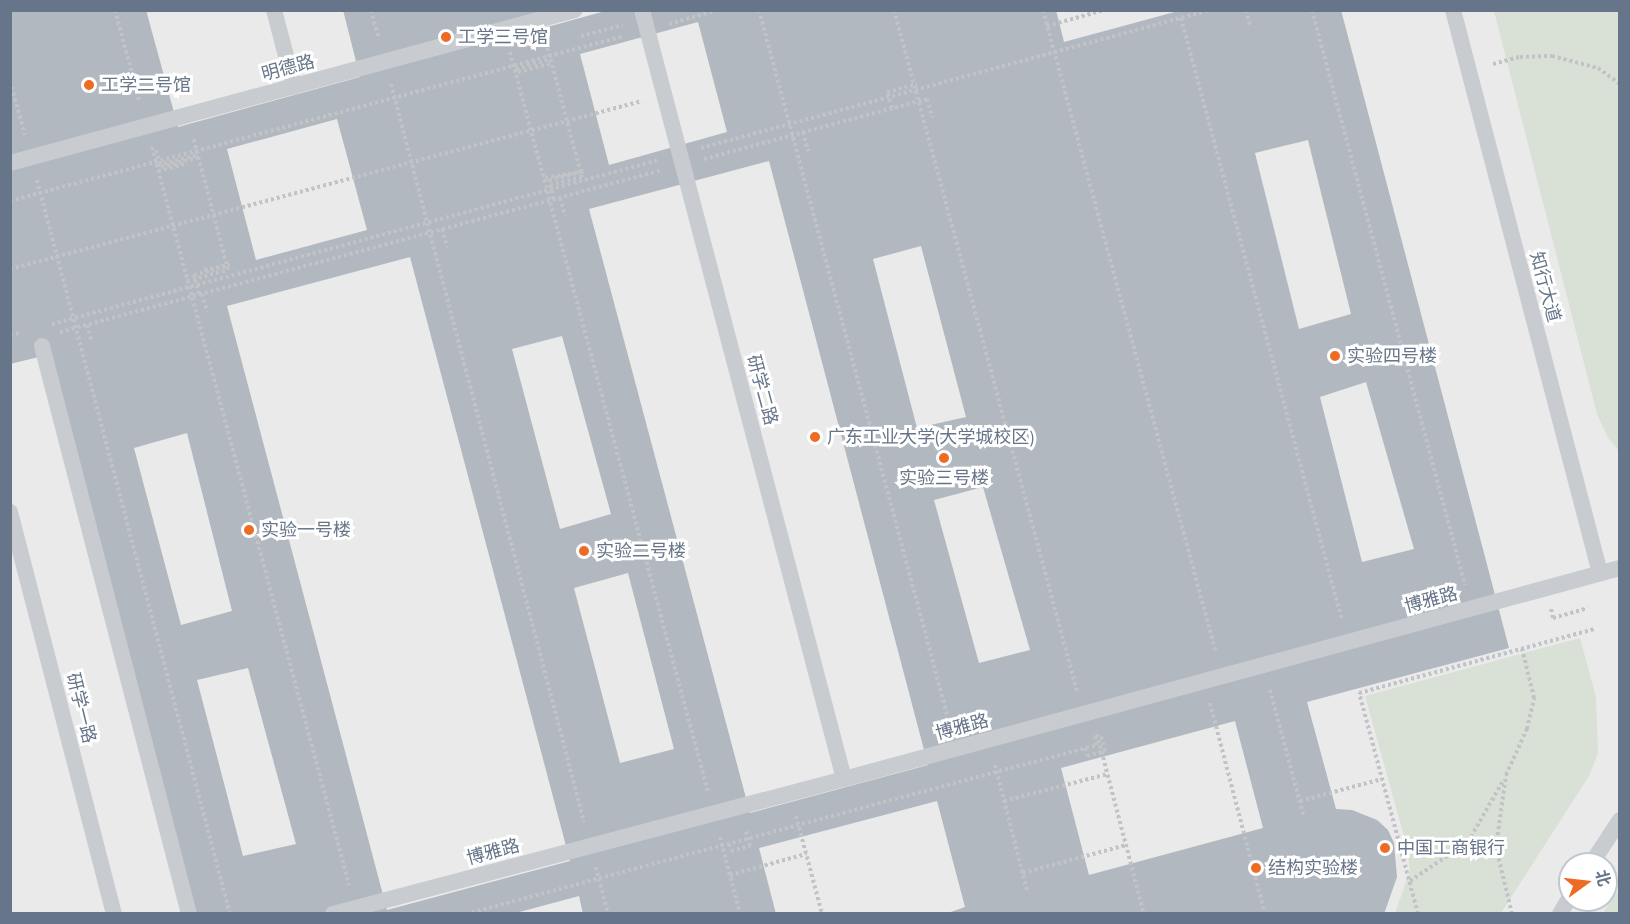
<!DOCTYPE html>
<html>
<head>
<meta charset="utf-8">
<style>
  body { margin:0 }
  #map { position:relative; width:1630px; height:924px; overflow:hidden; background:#f8f9f6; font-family:"PT Sans Narrow","Noto Sans SC",sans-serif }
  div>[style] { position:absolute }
  .built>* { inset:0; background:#e9eae9 }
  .green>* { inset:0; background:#d9e1d7 }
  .building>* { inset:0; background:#b1b8bf }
  .path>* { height:4px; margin-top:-2px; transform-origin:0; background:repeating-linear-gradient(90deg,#c2c3c6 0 3px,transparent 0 6px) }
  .service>* { height:16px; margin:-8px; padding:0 8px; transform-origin:8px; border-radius:8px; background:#c8cbcf }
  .dots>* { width:16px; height:16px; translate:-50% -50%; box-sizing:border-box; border:3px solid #fff; border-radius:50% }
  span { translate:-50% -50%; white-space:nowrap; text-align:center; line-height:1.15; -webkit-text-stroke:6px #fff; paint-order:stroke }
  .poi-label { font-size:18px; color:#667589 }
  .left { translate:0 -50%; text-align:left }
  .street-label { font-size:18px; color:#667589 }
  .frame { position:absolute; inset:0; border:12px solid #667589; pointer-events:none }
  .north { position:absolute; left:1558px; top:852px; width:60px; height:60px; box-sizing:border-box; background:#fff; border:2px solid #c2c8d0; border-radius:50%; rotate:75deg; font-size:16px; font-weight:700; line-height:24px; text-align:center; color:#667589 }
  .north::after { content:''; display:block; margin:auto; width:21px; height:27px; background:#ed6b22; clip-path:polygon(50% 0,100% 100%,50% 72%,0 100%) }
</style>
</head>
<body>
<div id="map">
  <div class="built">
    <i style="clip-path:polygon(evenodd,10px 11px,1619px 11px,1619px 913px,11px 913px,10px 11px,1570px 864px,1606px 864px,1606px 900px,1570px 900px,1570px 864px)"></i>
  </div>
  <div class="green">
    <i style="clip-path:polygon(1494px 11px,1619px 11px,1619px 451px,1608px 438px,1597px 414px)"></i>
    <i style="clip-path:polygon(1580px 638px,1596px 697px,1598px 753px,1589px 776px,1501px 913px,1395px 913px,1410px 871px,1407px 847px,1365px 696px)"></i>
    <i style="clip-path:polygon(1619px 890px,1619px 913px,1603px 913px,1617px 892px)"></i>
  </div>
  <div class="building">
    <i style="clip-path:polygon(evenodd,10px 10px,146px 10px,178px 127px,360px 77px,343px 10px,535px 10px,540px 29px,609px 10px,1056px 10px,1064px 42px,1182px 10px,1341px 10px,1509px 648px,1307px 702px,1336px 809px,1352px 810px,1377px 820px,1388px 830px,1394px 843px,1397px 877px,1384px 914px,945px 914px,965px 907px,937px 801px,759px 848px,776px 914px,583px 914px,579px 896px,512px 914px,192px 914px,47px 355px,10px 364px,10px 10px,698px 22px,727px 132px,609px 165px,580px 54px,698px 22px,10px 10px,337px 119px,367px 230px,256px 260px,227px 149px,337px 119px,10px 10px,1308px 140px,1351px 314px,1299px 329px,1255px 153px,1308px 140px,10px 10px,769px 161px,928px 765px,750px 813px,589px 209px,769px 161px,10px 10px,921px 246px,966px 417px,917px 428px,873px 259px,921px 246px,10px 10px,410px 257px,570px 861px,387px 910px,227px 306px,410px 257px,10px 10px,562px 336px,611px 514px,560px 529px,512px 349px,562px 336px,10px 10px,1366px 382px,1414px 549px,1362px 562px,1320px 397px,1366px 382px,10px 10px,187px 433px,232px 611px,181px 625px,134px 448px,187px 433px,10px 10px,983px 487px,1030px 650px,979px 663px,934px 500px,983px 487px,10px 10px,628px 573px,674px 749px,620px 763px,574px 588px,628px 573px,10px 10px,248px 668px,296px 844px,243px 856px,197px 680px,248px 668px,10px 10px,1235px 721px,1263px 828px,1089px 875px,1061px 768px,1235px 721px)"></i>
  </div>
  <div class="path">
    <i style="left:115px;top:10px;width:96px;rotate:75deg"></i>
    <i style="left:371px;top:10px;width:30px;rotate:75deg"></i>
    <i style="left:759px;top:10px;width:741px;rotate:75.06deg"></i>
    <i style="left:894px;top:10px;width:705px;rotate:74.96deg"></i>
    <i style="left:1043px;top:10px;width:666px;rotate:74.94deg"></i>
    <i style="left:1246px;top:10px;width:16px;rotate:76deg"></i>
    <i style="left:1312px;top:10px;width:595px;rotate:75.1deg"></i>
    <i style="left:1181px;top:18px;width:623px;rotate:75.03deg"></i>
    <i style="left:669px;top:24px;width:50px;rotate:-16.3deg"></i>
    <i style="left:1047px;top:26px;width:59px;rotate:-15.7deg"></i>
    <i style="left:581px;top:36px;width:43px;rotate:-14.7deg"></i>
    <i style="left:546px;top:42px;width:140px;rotate:75.1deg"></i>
    <i style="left:582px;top:177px;width:36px;rotate:166deg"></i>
    <i style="left:510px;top:52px;width:766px;rotate:75.02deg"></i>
    <i style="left:1493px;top:64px;width:28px;rotate:-15deg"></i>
    <i style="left:1520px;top:57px;width:32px;rotate:-2deg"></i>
    <i style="left:1552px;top:56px;width:48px;rotate:14.6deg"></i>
    <i style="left:1598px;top:68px;width:27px;rotate:36deg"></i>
    <i style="left:517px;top:68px;width:4px;rotate:76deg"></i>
    <i style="left:518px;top:72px;width:36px;rotate:-14deg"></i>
    <i style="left:516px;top:69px;width:35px;rotate:-16deg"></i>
    <i style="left:10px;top:81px;width:56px;rotate:74.5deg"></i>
    <i style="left:391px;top:84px;width:763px;rotate:75.34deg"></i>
    <i style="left:892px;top:108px;width:17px;rotate:-107deg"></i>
    <i style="left:887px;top:92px;width:31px;rotate:-15deg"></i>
    <i style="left:803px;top:132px;width:20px;rotate:75deg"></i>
    <i style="left:152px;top:147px;width:764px;rotate:75.05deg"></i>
    <i style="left:701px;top:148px;width:527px;rotate:-15.17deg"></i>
    <i style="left:156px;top:150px;width:18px;rotate:74deg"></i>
    <i style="left:161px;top:167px;width:40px;rotate:-14.4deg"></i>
    <i style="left:704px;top:159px;width:231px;rotate:-15.1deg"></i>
    <i style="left:927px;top:99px;width:19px;rotate:74deg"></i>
    <i style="left:158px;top:165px;width:41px;rotate:-14deg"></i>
    <i style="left:158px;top:171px;width:28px;rotate:-15deg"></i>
    <i style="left:545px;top:178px;width:40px;rotate:-10deg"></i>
    <i style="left:37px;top:180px;width:759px;rotate:75.27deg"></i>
    <i style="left:560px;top:198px;width:19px;rotate:74deg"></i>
    <i style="left:554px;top:199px;width:20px;rotate:-105deg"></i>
    <i style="left:549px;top:180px;width:36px;rotate:-14deg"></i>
    <i style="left:10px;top:201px;width:636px;rotate:-15.04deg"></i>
    <i style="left:442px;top:229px;width:19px;rotate:74deg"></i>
    <i style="left:10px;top:269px;width:654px;rotate:-14.89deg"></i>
    <i style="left:204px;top:270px;width:26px;rotate:-11deg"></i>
    <i style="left:187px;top:281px;width:42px;rotate:-15deg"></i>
    <i style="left:228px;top:270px;width:138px;rotate:-104.7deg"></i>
    <i style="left:199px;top:294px;width:20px;rotate:-105deg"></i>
    <i style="left:194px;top:275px;width:37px;rotate:-16deg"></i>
    <i style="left:202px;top:294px;width:19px;rotate:74deg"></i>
    <i style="left:52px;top:324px;width:629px;rotate:-15.12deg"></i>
    <i style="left:87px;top:325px;width:18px;rotate:74deg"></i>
    <i style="left:60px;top:332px;width:623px;rotate:-15.06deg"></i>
    <i style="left:10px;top:335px;width:12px;rotate:-14deg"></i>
    <i style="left:1551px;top:609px;width:9px;rotate:77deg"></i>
    <i style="left:1553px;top:618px;width:36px;rotate:-16deg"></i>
    <i style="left:1270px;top:690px;width:132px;rotate:75.1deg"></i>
    <i style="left:1210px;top:703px;width:218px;rotate:75.4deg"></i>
    <i style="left:1097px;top:734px;width:186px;rotate:75.4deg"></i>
    <i style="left:1085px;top:748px;width:8px;rotate:76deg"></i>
    <i style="left:1087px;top:756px;width:19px;rotate:-16deg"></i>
    <i style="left:1105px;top:751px;width:16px;rotate:-105deg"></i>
    <i style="left:995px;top:765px;width:130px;rotate:75.7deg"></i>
    <i style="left:1004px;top:801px;width:107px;rotate:-14.6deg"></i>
    <i style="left:1300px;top:801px;width:85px;rotate:-15deg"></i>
    <i style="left:796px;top:816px;width:101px;rotate:75.1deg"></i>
    <i style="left:720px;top:837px;width:80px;rotate:75.4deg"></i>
    <i style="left:729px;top:844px;width:7px;rotate:74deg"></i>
    <i style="left:731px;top:851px;width:20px;rotate:-15deg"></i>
    <i style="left:750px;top:846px;width:16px;rotate:-105deg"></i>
    <i style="left:596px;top:867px;width:49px;rotate:75.7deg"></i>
    <i style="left:1023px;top:873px;width:107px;rotate:-15.2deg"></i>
    <i style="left:730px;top:875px;width:79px;rotate:-15.4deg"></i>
    <i style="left:1410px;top:881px;width:70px;rotate:-33.9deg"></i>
    <i style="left:1468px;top:842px;width:70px;rotate:-60.2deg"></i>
    <i style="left:466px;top:914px;width:653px;rotate:-14.99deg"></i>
    <i style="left:1097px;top:745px;width:12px;rotate:-104deg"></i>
    <i style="left:1418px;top:914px;width:229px;rotate:-104.9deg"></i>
    <i style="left:1359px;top:693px;width:244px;rotate:-15.2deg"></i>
    <i style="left:1512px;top:914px;width:69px;rotate:-103.4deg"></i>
    <i style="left:1496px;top:847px;width:73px;rotate:-82.1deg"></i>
    <i style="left:1506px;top:775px;width:51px;rotate:-65.5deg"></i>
    <i style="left:1527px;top:729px;width:32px;rotate:-77deg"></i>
    <i style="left:1534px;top:698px;width:51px;rotate:-103.5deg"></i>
  </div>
  <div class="service">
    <i style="left:274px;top:10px;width:79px;rotate:75.3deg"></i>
    <i style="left:642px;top:10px;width:795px;rotate:75.28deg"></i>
    <i style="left:1453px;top:10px;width:582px;rotate:75.37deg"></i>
    <i style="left:10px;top:163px;width:585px;rotate:-15.15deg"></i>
    <i style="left:42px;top:346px;width:587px;rotate:75.49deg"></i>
    <i style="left:10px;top:512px;width:415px;rotate:75.5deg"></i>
    <i style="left:1591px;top:864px;width:53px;rotate:-56.6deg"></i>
    <i style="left:333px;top:914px;width:529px;rotate:-14.8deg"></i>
    <i style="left:844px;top:779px;width:804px;rotate:-15.21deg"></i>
    <i style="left:1560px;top:914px;width:20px;rotate:-60deg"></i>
  </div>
  <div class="dots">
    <i style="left:446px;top:37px;background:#ed6b22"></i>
    <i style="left:89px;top:85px;background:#ed6b22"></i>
    <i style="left:1335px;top:356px;background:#ed6b22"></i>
    <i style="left:815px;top:437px;background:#ed6b22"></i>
    <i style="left:944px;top:458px;background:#ed6b22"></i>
    <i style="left:249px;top:530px;background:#ed6b22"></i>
    <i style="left:584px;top:551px;background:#ed6b22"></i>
    <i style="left:1385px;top:848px;background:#ed6b22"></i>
    <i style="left:1256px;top:868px;background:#ed6b22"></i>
  </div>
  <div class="poi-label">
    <span class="left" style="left:458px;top:37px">工学三号馆</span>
    <span class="left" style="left:101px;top:85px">工学二号馆</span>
    <span class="left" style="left:1347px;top:356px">实验四号楼</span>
    <span class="left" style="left:827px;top:437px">广东工业大学(大学城校区)</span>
    <span style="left:944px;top:478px">实验三号楼</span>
    <span class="left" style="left:261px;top:530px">实验一号楼</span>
    <span class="left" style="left:596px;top:551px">实验二号楼</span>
    <span class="left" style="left:1397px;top:848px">中国工商银行</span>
    <span class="left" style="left:1268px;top:868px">结构实验楼</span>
  </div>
  <div class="street-label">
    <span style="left:288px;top:68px;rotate:-15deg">明德路</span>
    <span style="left:1545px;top:287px;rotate:75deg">知行大道</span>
    <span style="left:762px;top:390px;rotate:75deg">研学二路</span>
    <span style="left:1431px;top:600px;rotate:-15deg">博雅路</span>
    <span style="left:81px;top:708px;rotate:76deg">研学一路</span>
    <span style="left:962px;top:727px;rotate:-15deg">博雅路</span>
    <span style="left:493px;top:852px;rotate:-15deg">博雅路</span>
  </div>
  <div class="frame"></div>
  <div class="north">北</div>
</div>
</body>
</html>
